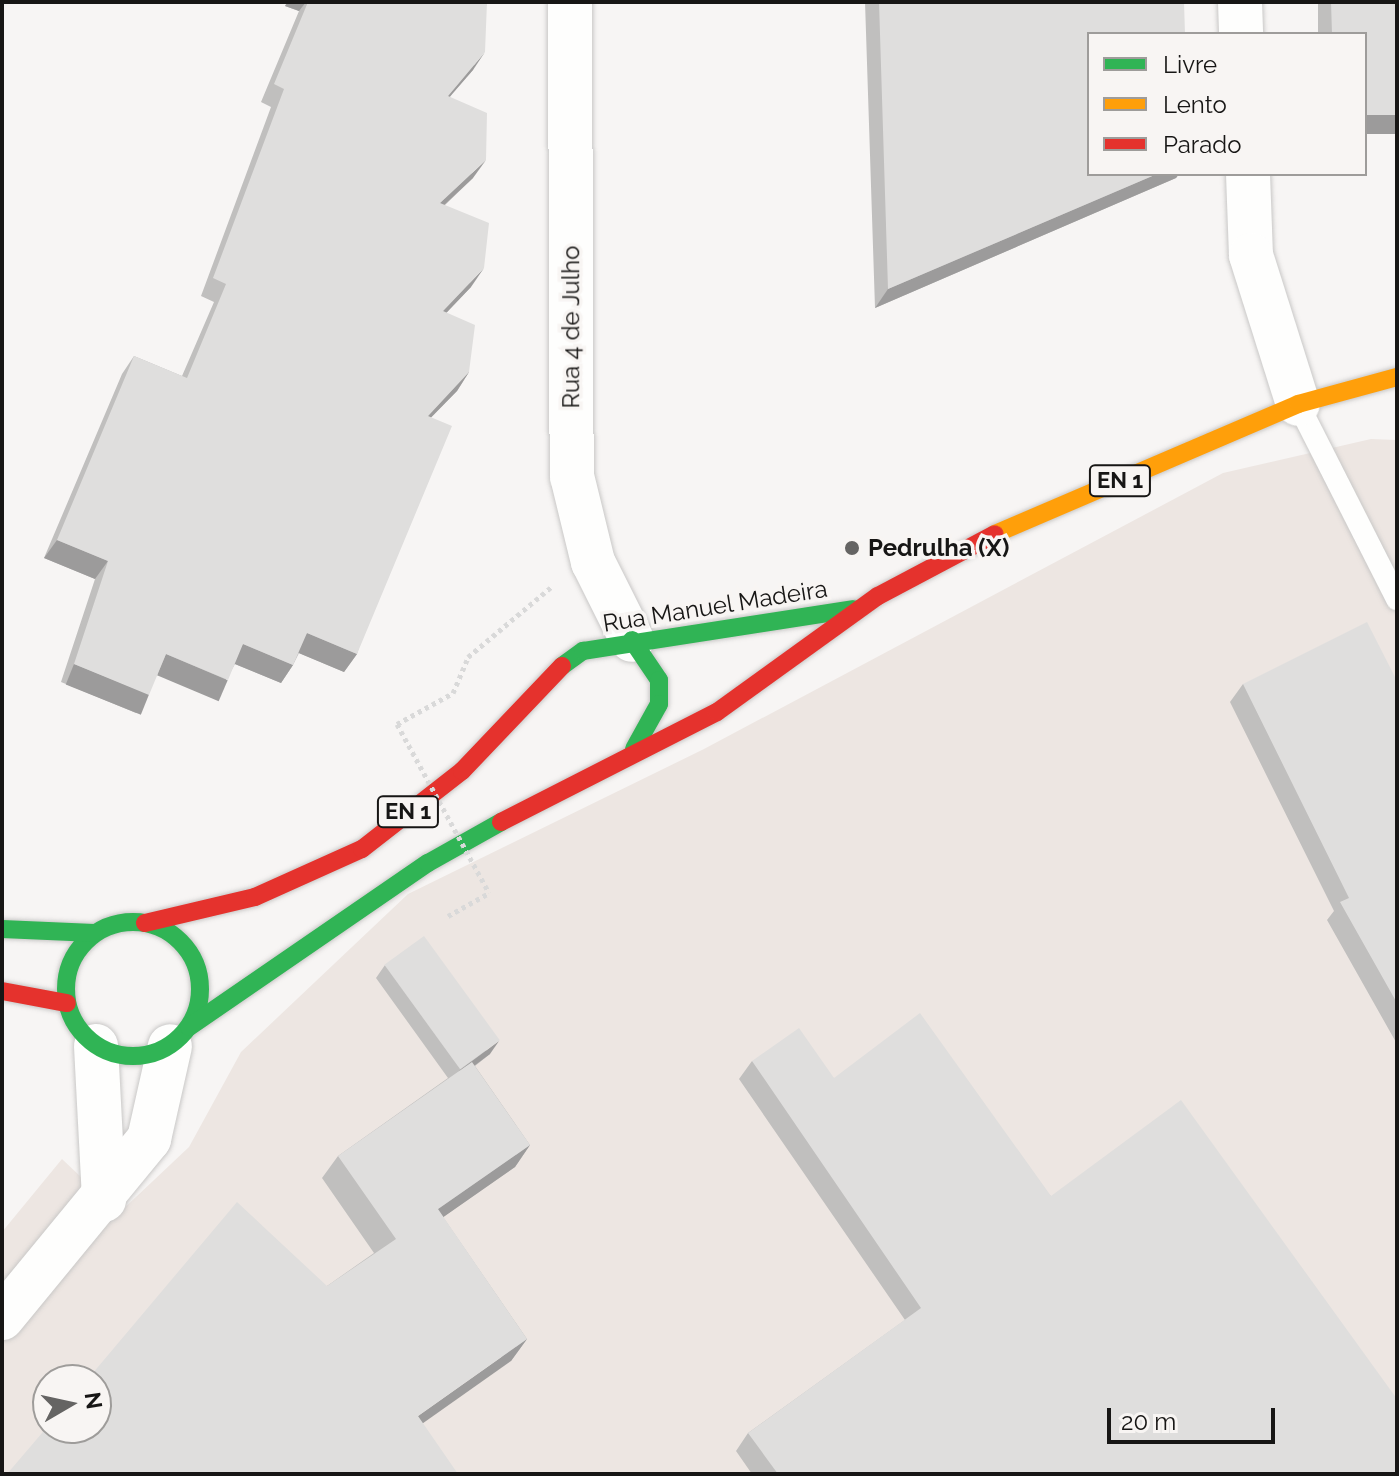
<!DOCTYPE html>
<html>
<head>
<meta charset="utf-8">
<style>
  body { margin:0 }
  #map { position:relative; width:1399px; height:1476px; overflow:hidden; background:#f7f5f4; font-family:Raleway,sans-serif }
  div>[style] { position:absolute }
  .built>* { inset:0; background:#ede6e2 }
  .path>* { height:5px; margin-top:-2.5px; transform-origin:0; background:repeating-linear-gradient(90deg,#d9d9d9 0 4px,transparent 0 8px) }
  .roads { filter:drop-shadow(0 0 2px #c9c8c7) drop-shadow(0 0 2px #c9c8c7) }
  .lane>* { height:22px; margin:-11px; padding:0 11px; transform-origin:11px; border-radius:11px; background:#fefefd }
  .street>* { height:44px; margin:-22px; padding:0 22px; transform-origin:22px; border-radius:22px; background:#fefefd }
  .fast>* { height:18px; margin:-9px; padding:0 9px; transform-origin:9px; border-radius:9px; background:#30b455 }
  .fast>.ring { margin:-9px; padding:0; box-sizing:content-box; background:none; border:18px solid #30b455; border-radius:50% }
  .slow>* { height:18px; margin:-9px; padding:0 9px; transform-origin:9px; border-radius:9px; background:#ff9f0a }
  .jam>* { height:18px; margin:-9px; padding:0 9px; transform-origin:9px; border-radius:9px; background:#e5322d }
  .path-bridge>* { height:5px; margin-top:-2.5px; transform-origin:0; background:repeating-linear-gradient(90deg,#d9d9d9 0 4px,transparent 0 8px) }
  .wall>* { inset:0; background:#c0bfbe }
  .shaded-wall>* { inset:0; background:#9c9b9b; transform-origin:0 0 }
  .building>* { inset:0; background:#dfdedd; transform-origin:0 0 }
  .dots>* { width:22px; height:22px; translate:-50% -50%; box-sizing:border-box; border:4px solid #f8f5f3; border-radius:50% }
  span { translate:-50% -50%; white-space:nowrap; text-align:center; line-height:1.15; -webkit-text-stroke:7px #f8f5f3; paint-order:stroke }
  .shield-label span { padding:2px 6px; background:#f8f5f3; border:2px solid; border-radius:6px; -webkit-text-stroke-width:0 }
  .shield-label { font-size:22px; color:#171615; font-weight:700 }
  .street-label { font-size:24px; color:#171615 }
  .poi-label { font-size:24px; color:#171615; font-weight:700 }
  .left { translate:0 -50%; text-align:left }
  .frame { position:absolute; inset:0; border:4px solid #171615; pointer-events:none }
  .legend { position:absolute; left:1087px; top:32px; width:280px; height:144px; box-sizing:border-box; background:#f8f5f3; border:2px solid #9e9c9a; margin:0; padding:10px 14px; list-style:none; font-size:24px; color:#171615 }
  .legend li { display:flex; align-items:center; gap:16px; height:40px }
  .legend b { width:40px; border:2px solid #9e9c9a }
  .north { position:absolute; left:32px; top:1364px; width:80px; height:80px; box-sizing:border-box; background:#f8f5f3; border:2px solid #9e9c9a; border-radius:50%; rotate:81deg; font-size:22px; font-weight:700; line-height:32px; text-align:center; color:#171615 }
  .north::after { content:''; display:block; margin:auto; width:28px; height:36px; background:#656463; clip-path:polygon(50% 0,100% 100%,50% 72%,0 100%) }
  .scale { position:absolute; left:1107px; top:1408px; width:168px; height:36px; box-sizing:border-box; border:4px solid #171615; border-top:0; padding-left:10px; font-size:24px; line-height:28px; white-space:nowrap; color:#171615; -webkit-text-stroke:6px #f8f5f3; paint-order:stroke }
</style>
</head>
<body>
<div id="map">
  <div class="built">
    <i style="clip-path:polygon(evenodd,1371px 439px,1397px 440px,1397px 1474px,2px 1474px,2px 1232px,62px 1159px,119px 1213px,189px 1147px,241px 1052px,408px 894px,704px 749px,1223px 473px,1371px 439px,48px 1380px,96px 1380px,96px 1428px,48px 1428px,48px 1380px)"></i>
  </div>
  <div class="path">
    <i style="left:397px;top:724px;width:64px;rotate:-29deg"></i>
    <i style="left:453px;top:693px;width:39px;rotate:-67deg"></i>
    <i style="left:468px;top:657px;width:109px;rotate:-40.1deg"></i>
    <i style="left:448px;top:916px;width:47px;rotate:-29.3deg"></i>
  </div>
  <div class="roads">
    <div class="lane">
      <i style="left:1298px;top:404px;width:219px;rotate:63.1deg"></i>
    </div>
    <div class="street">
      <i style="left:570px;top:2px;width:474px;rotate:89.8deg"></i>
      <i style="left:572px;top:476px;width:89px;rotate:76.3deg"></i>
      <i style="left:593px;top:562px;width:87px;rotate:63.4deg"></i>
      <i style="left:1240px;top:2px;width:32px;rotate:88deg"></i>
      <i style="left:1248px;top:174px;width:81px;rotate:87.9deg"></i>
      <i style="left:1251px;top:255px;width:156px;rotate:72.5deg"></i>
      <i style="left:96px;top:1046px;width:154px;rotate:87deg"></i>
      <i style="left:2px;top:1318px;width:232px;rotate:-50.6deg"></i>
      <i style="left:149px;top:1139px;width:95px;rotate:-77.3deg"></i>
    </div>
    <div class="fast">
      <i style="left:632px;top:640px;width:48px;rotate:56deg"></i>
      <i style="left:659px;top:680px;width:24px;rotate:90deg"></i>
      <i style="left:659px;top:704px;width:51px;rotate:119.1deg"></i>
      <i style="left:562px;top:666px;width:26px;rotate:-36deg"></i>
      <i style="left:583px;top:651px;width:274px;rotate:-8.8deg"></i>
      <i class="ring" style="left:66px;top:922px;width:116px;height:116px"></i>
      <i style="left:2px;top:929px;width:92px;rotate:2.5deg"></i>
      <i style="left:189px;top:1027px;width:290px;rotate:-34.5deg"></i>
      <i style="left:428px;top:863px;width:84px;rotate:-29.3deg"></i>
    </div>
    <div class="slow">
      <i style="left:995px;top:534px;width:330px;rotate:-23.2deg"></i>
      <i style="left:1298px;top:404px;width:103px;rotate:-15.3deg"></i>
    </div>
    <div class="jam">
      <i style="left:501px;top:822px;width:242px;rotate:-27deg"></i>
      <i style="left:717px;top:712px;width:198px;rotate:-35.8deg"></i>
      <i style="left:878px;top:596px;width:132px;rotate:-27.9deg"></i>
      <i style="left:145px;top:923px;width:113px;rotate:-13.3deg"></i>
      <i style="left:255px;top:897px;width:117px;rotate:-24.2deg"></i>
      <i style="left:362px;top:849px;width:127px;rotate:-38deg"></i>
      <i style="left:462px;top:771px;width:145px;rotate:-46.4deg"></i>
      <i style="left:2px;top:991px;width:66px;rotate:10.5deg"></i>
    </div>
  </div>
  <div class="path-bridge">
    <i style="left:397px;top:724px;width:192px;rotate:61.4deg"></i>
  </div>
  <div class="wall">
    <i style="clip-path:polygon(287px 2px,487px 2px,473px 70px,450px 96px,473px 178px,445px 205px,471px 287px,446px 313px,469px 372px,457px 391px,431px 417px,357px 654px,344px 672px,299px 653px,293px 665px,281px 683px,235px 664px,215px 699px,157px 674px,136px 713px,61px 682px,95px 579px,44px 558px,122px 374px,134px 356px,182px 376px,214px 302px,201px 296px,271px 107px,261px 102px,299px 11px,285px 6px)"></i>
    <i style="clip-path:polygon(865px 2px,1184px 2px,1089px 174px,1179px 174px,1176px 178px,875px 308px)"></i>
    <i style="clip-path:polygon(1318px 2px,1397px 2px,1397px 133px,1365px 134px,1365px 34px,1318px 34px)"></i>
    <i style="clip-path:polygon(1397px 681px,1397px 1044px,1327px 920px,1334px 911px,1230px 702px,1243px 684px)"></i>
    <i style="clip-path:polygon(385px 965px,490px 1054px,475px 1066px,530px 1145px,515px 1167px,443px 1217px,527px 1339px,511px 1361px,327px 1286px,374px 1253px,322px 1178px,338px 1156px,448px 1078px,376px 978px)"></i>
    <i style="clip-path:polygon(752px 1061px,834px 1078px,1051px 1196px,1397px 1474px,752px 1474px,736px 1451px,748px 1433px,905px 1320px,739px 1079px)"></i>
  </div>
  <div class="shaded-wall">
    <i style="clip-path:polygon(288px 2px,306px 2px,299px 11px,285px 6px)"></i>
    <i style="clip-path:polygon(485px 52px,473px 70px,435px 114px,448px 96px)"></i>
    <i style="left:1365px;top:115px;width:32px;height:19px"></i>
    <i style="clip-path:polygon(486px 160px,473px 178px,427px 221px,440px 203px)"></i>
    <i style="clip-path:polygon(1157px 174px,1179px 174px,1176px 178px,875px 308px,888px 289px)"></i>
    <i style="clip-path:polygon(484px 268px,471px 287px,430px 330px,443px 311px)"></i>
    <i style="clip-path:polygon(469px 372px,457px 391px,415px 434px,428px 416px)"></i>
    <i style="clip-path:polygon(57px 540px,108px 561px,95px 579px,44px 558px)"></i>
    <i style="clip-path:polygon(307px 633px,357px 654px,344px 672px,294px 651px)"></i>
    <i style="clip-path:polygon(243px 644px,293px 665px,281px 683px,230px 662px)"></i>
    <i style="left:166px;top:654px;width:67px;height:23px;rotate:23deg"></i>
    <i style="left:74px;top:664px;width:81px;height:22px;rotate:22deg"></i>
    <i style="clip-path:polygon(499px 1041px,490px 1054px,451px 1083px,460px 1070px)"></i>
    <i style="clip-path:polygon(530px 1145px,515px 1167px,422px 1232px,438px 1209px)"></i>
    <i style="clip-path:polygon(527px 1339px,511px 1361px,402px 1438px,418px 1416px)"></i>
  </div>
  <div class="building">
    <i style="clip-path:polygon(308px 2px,487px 2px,485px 52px,448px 96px,487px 113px,486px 160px,440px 203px,489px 223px,484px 268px,443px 311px,475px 325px,469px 372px,428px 416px,452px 426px,357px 654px,307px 633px,293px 665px,243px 644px,228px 680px,166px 654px,149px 695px,74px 664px,108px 561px,57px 540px,134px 356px,187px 378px,226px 284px,213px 278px,284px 89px,274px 84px)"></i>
    <i style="clip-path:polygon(879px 2px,1184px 2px,1185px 34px,1089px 34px,1089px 174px,1157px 174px,888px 289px)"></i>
    <i style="clip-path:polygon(1331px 2px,1397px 2px,1397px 115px,1365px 115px,1365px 34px,1332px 34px)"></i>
    <i style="clip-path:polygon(1367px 622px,1397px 681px,1397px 1003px,1340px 902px,1349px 898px,1243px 684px)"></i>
    <i style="left:424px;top:936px;width:129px;height:49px;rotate:54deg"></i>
    <i style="clip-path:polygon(920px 1013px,1051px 1196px,1181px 1100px,1397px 1399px,1397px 1474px,778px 1474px,748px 1433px,921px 1308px,752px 1061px,799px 1028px,834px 1078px)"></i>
    <i style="clip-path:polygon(472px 1062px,530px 1145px,438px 1209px,527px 1339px,418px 1416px,458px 1474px,7px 1474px,48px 1426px,48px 1428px,96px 1428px,96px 1380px,87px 1380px,237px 1202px,327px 1286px,396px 1239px,338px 1156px)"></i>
  </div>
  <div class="dots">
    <i style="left:852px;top:548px;background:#656463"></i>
  </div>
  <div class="shield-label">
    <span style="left:1120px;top:481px">EN 1</span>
    <span style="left:408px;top:812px">EN 1</span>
  </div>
  <div class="street-label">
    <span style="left:571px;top:327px;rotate:-90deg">Rua 4 de Julho</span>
    <span style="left:715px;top:606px;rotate:-9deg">Rua Manuel Madeira</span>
  </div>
  <div class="poi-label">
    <span class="left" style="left:868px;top:548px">Pedrulha (X)</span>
  </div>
  <div class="frame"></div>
  <ul class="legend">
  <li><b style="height:10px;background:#30b455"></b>Livre</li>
  <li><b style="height:10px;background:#ff9f0a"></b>Lento</li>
  <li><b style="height:10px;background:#e5322d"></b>Parado</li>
  </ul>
  <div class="north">N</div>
  <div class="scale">20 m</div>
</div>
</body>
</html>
